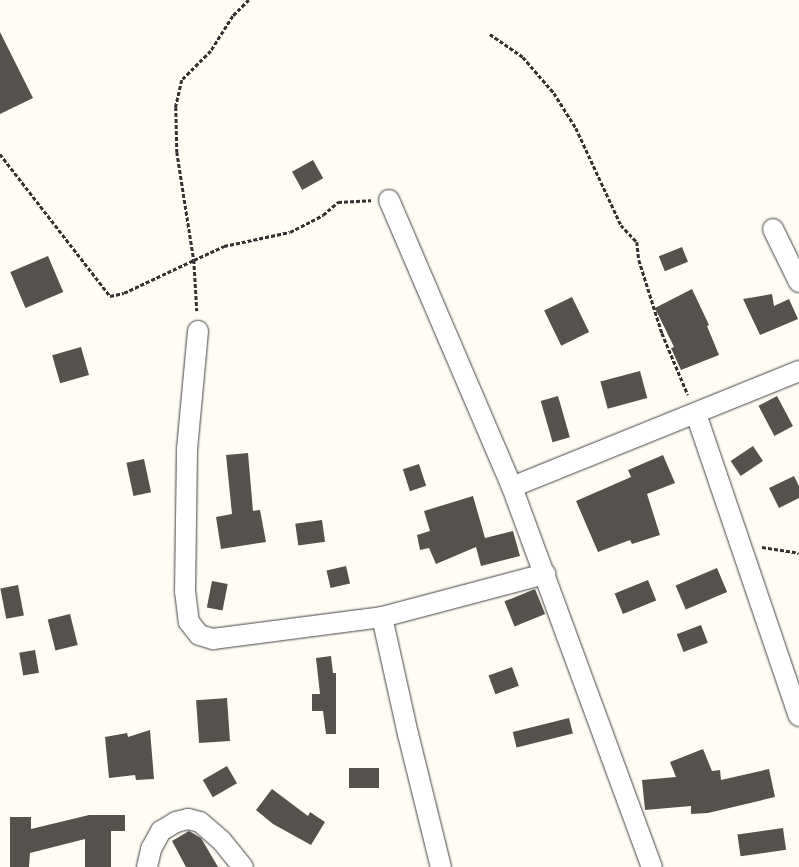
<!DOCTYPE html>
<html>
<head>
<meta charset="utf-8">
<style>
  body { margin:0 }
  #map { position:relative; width:799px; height:867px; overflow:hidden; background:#fefcf3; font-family:"Crimson Pro",serif }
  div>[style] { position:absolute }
  .building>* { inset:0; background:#57514d; transform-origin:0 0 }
  .path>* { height:2.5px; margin-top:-1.25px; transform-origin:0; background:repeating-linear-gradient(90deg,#323232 0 4px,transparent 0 6px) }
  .roads { filter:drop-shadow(0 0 1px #434343) drop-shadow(0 0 1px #434343) }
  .minor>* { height:20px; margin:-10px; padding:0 10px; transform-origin:10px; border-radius:10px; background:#fff }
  span { translate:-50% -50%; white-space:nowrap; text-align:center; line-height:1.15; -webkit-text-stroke:4px #fff; paint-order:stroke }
</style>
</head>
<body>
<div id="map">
  <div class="building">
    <i style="clip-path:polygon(0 32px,33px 98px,0 114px)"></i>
    <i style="left:313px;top:160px;width:21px;height:24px;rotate:61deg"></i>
    <i style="left:682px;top:247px;width:16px;height:25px;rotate:68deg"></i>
    <i style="left:48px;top:256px;width:39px;height:41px;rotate:67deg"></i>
    <i style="clip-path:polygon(692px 289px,709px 325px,707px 326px,719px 355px,681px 370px,671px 348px,674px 347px,655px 308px)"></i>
    <i style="clip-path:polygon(772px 294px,774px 306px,789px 299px,798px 319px,760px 335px,743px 299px)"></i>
    <i style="left:572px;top:297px;width:39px;height:31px;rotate:64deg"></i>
    <i style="left:81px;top:347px;width:29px;height:30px;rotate:74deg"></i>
    <i style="left:640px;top:371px;width:28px;height:41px;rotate:75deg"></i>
    <i style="left:558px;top:396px;width:43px;height:18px;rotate:74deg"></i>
    <i style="left:777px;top:396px;width:34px;height:21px;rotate:62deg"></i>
    <i style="left:753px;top:446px;width:18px;height:27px;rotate:56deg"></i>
    <i style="clip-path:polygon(248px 453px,253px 511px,260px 510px,266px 542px,221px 549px,216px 517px,232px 514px,226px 455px)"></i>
    <i style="clip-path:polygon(663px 455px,675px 483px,647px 494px,660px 535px,632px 544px,630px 540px,598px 552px,576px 501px,631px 477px,628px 470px)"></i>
    <i style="left:144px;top:459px;width:34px;height:18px;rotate:78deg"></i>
    <i style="left:419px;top:464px;width:23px;height:17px;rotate:72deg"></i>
    <i style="clip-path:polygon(794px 476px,799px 486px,799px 498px,779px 508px,769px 488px)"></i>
    <i style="clip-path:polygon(473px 496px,485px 538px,513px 531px,520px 556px,481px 566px,476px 547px,436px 564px,429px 548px,420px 550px,417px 535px,430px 531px,424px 511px)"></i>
    <i style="left:322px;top:520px;width:22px;height:27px;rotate:82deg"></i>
    <i style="left:346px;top:566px;width:18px;height:20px;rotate:77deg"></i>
    <i style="left:717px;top:568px;width:26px;height:45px;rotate:67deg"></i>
    <i style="left:648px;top:580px;width:22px;height:36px;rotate:68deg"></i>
    <i style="left:212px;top:581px;width:16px;height:27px;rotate:11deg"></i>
    <i style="left:18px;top:585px;width:31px;height:18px;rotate:79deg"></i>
    <i style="left:535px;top:589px;width:27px;height:33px;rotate:68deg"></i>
    <i style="left:70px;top:614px;width:32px;height:23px;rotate:76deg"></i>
    <i style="left:701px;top:625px;width:19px;height:26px;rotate:69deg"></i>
    <i style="left:35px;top:650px;width:23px;height:16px;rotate:80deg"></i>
    <i style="clip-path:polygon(331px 656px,333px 673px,336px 673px,336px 734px,326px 734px,323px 711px,312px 711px,312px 694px,320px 694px,316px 658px)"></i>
    <i style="left:512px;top:667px;width:20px;height:25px;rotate:70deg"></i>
    <i style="left:227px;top:698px;width:43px;height:31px;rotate:86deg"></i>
    <i style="left:569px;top:718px;width:16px;height:58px;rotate:76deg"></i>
    <i style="clip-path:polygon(150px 730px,154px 779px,136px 780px,135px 775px,109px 778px,105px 737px,127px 733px,128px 737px)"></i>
    <i style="clip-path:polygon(703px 749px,712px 771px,720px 770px,721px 780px,769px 769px,775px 797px,708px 813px,691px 814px,691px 806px,645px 810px,642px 780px,676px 777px,670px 762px)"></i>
    <i style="left:227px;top:766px;width:20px;height:28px;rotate:60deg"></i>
    <i style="left:349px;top:768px;width:30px;height:20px"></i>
    <i style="clip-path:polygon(272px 789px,308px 816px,310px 812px,325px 822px,311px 845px,273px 824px,256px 810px)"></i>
    <i style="clip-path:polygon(89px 815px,125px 815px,125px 831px,111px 831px,111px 867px,85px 867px,85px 839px,30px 853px,29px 867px,10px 867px,10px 817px,31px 817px,31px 829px)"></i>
    <i style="left:783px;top:828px;width:22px;height:46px;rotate:82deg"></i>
    <i style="clip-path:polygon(189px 831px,201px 838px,218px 867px,186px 867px,172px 841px)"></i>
  </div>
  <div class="path">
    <i style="left:249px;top:0;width:23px;rotate:135deg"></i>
    <i style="left:233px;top:16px;width:41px;rotate:122.2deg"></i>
    <i style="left:211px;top:51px;width:41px;rotate:135deg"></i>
    <i style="left:182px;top:80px;width:28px;rotate:103deg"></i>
    <i style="left:176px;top:107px;width:45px;rotate:88.7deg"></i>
    <i style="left:177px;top:152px;width:109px;rotate:81.1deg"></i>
    <i style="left:194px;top:260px;width:33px;rotate:-25deg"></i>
    <i style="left:224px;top:246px;width:67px;rotate:-12deg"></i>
    <i style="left:290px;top:232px;width:37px;rotate:-27deg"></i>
    <i style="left:323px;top:215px;width:20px;rotate:-41deg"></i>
    <i style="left:338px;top:202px;width:33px;rotate:-3deg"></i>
    <i style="left:490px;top:34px;width:40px;rotate:34.9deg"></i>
    <i style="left:523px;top:57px;width:48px;rotate:49.3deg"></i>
    <i style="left:554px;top:93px;width:41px;rotate:57.8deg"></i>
    <i style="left:576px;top:128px;width:107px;rotate:65.1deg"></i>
    <i style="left:621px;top:225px;width:23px;rotate:47deg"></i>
    <i style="left:637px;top:242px;width:18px;rotate:84deg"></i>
    <i style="left:639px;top:260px;width:77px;rotate:72.5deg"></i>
    <i style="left:662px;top:333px;width:67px;rotate:67.2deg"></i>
    <i style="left:0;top:154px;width:180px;rotate:52.2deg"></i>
    <i style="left:110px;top:296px;width:14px;rotate:-12deg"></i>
    <i style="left:124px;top:293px;width:77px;rotate:-25.2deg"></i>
    <i style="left:194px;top:260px;width:51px;rotate:86.6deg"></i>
    <i style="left:762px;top:547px;width:37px;rotate:9deg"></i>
  </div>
  <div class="roads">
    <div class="minor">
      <i style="left:389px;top:200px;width:312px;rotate:66.8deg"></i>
      <i style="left:512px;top:487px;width:405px;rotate:69.8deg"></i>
      <i style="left:773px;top:229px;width:59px;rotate:63.9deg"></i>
      <i style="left:198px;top:331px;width:119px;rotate:95.3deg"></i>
      <i style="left:187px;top:449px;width:142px;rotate:90.8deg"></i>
      <i style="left:185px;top:591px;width:31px;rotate:83deg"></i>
      <i style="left:189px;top:622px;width:16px;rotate:52deg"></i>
      <i style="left:199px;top:635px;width:15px;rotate:16deg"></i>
      <i style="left:213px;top:639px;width:170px;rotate:-7.4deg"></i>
      <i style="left:382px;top:617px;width:169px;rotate:-14.8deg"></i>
      <i style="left:696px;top:414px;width:319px;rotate:71.2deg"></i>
      <i style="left:512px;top:487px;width:310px;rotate:-22deg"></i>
      <i style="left:382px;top:617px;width:120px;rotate:77.5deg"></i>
      <i style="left:408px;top:734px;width:137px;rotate:76.1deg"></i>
      <i style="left:147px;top:867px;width:18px;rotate:-77deg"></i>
      <i style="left:151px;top:849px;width:21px;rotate:-61deg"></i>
      <i style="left:161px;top:831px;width:17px;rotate:-31deg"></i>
      <i style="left:176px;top:822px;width:12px;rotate:-14deg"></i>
      <i style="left:188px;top:819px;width:12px;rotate:14deg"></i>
      <i style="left:200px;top:822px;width:28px;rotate:41deg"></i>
      <i style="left:221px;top:840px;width:35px;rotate:51deg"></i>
    </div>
  </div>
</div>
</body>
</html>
